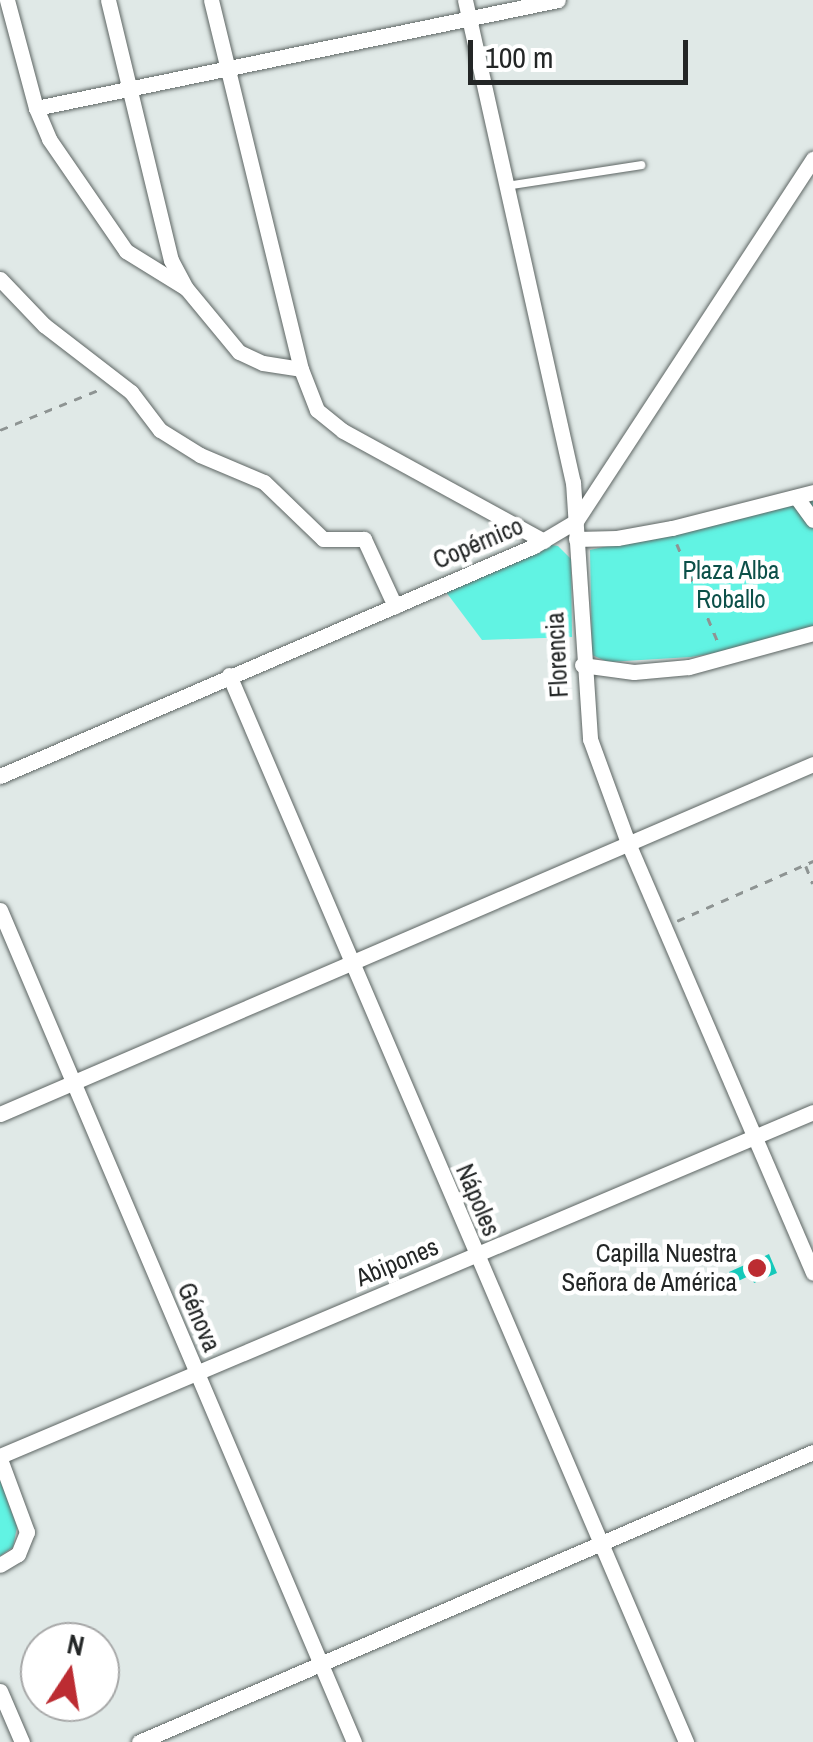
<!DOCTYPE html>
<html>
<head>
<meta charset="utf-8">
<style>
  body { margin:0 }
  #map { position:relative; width:813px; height:1742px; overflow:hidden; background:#e0e9e7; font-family:"Archivo Narrow",sans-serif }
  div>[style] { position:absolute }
  .green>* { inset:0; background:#61f3e3 }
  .building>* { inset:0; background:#15c9ba }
  .path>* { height:2.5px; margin-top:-1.25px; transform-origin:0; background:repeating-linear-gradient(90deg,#8e9493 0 8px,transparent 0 16px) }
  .roads { filter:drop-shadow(0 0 2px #5d6563) drop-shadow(0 0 2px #5d6563) }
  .lane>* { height:8px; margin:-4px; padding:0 4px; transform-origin:4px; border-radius:4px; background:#fff }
  .street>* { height:15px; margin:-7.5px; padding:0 7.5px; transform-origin:7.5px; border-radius:7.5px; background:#fff }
  .dots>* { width:28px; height:28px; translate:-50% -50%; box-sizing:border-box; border:5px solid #fff; border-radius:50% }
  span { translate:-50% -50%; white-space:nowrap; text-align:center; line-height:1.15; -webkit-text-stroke:9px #fff; paint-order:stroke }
  .street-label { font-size:25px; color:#232626 }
  .park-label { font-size:25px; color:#0c5049 }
  .poi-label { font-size:25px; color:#232626 }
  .right { translate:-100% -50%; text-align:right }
  .north { position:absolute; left:20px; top:1622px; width:100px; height:100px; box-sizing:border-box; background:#fff; border:2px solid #a7a8a8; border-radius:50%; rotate:12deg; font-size:28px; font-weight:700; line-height:40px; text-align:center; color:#232626 }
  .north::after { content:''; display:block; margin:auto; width:35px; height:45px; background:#bc2c32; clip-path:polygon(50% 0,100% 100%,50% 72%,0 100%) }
  .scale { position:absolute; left:468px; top:40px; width:220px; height:45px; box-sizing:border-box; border:5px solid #232626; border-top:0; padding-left:12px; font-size:30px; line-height:35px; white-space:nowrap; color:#232626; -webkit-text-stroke:8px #fff; paint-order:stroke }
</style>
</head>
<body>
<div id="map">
  <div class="green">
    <i style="clip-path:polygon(813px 499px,813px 627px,744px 648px,691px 657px,608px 662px,592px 655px,590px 550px)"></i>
    <i style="clip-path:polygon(546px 544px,558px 546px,571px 559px,572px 637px,482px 640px,446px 592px)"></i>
    <i style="clip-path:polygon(0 1480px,17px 1527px,13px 1547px,0 1556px)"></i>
  </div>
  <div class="building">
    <i style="clip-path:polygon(769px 1254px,777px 1273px,754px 1283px,751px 1275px,734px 1283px,729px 1272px)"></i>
  </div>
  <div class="path">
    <i style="left:0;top:430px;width:109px;rotate:-22.1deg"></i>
    <i style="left:677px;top:544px;width:106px;rotate:67.3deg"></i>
    <i style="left:806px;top:866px;width:19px;rotate:69deg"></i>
    <i style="left:677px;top:921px;width:149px;rotate:-23.8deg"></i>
  </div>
  <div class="roads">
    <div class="lane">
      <i style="left:506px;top:186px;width:137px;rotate:-8.8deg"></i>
    </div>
    <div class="street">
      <i style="left:7px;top:0;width:112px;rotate:75deg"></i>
      <i style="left:36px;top:108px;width:34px;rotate:67deg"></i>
      <i style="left:49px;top:139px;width:136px;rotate:55.5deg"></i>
      <i style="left:126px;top:251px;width:70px;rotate:31.7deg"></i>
      <i style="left:186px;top:288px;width:83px;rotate:50.4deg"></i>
      <i style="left:239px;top:352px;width:26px;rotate:25deg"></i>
      <i style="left:263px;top:363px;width:38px;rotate:9deg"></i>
      <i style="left:108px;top:0;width:268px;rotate:76.4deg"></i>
      <i style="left:171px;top:260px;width:32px;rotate:62deg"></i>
      <i style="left:211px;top:0;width:380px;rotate:76.3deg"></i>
      <i style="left:301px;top:369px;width:44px;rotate:68.7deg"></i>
      <i style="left:317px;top:410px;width:33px;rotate:39deg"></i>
      <i style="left:343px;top:431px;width:229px;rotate:28.7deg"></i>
      <i style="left:465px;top:0;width:494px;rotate:77.4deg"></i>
      <i style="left:573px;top:482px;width:258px;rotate:86.2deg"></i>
      <i style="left:590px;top:739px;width:111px;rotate:69.9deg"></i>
      <i style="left:628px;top:843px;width:468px;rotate:66.7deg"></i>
      <i style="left:36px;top:108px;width:533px;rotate:-11.69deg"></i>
      <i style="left:0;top:279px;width:64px;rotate:46.3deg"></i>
      <i style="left:44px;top:325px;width:110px;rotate:37.6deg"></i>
      <i style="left:131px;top:392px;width:48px;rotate:52.7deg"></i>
      <i style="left:160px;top:430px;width:47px;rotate:32deg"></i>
      <i style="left:200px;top:455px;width:69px;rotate:22.9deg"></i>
      <i style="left:264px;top:482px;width:82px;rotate:44deg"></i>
      <i style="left:323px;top:539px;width:41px"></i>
      <i style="left:364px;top:539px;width:74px;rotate:65.2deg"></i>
      <i style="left:797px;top:498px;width:27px;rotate:54deg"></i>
      <i style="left:576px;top:539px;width:41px;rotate:-1.4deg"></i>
      <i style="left:617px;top:538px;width:56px;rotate:-10.3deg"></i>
      <i style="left:672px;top:528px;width:146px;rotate:-14.3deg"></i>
      <i style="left:582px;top:665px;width:52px;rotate:7.7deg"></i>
      <i style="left:634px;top:672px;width:55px;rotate:-5.2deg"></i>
      <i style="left:689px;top:667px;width:129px;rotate:-15.3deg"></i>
      <i style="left:229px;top:675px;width:1161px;rotate:66.81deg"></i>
      <i style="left:0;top:776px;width:581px;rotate:-23.3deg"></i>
      <i style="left:534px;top:546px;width:49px;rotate:-30.8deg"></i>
      <i style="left:576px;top:521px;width:433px;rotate:-56.8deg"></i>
      <i style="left:0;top:910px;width:904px;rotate:66.95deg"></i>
      <i style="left:0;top:1114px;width:885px;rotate:-23.29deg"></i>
      <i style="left:0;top:1456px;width:883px;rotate:-22.93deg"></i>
      <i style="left:0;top:1459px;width:78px;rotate:69.7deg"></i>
      <i style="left:27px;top:1532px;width:24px;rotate:112deg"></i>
      <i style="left:18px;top:1554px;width:21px;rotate:149deg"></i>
      <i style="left:0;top:1691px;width:56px;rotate:66.7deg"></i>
      <i style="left:139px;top:1742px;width:734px;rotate:-23.28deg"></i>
    </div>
  </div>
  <div class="dots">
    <i style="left:757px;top:1268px;background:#bc2c32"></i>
  </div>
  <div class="street-label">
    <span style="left:478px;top:543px;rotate:-23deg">Copérnico</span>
    <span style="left:557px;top:655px;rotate:-93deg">Florencia</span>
    <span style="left:478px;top:1200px;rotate:67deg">Nápoles</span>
    <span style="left:397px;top:1262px;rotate:-23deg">Abipones</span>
    <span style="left:199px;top:1317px;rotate:67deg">Génova</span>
  </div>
  <div class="park-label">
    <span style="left:731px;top:585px">Plaza Alba<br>Roballo</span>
  </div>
  <div class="poi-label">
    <span class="right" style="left:737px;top:1268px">Capilla Nuestra<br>Señora de América</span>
  </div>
  <div class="north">N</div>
  <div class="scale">100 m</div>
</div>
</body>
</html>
